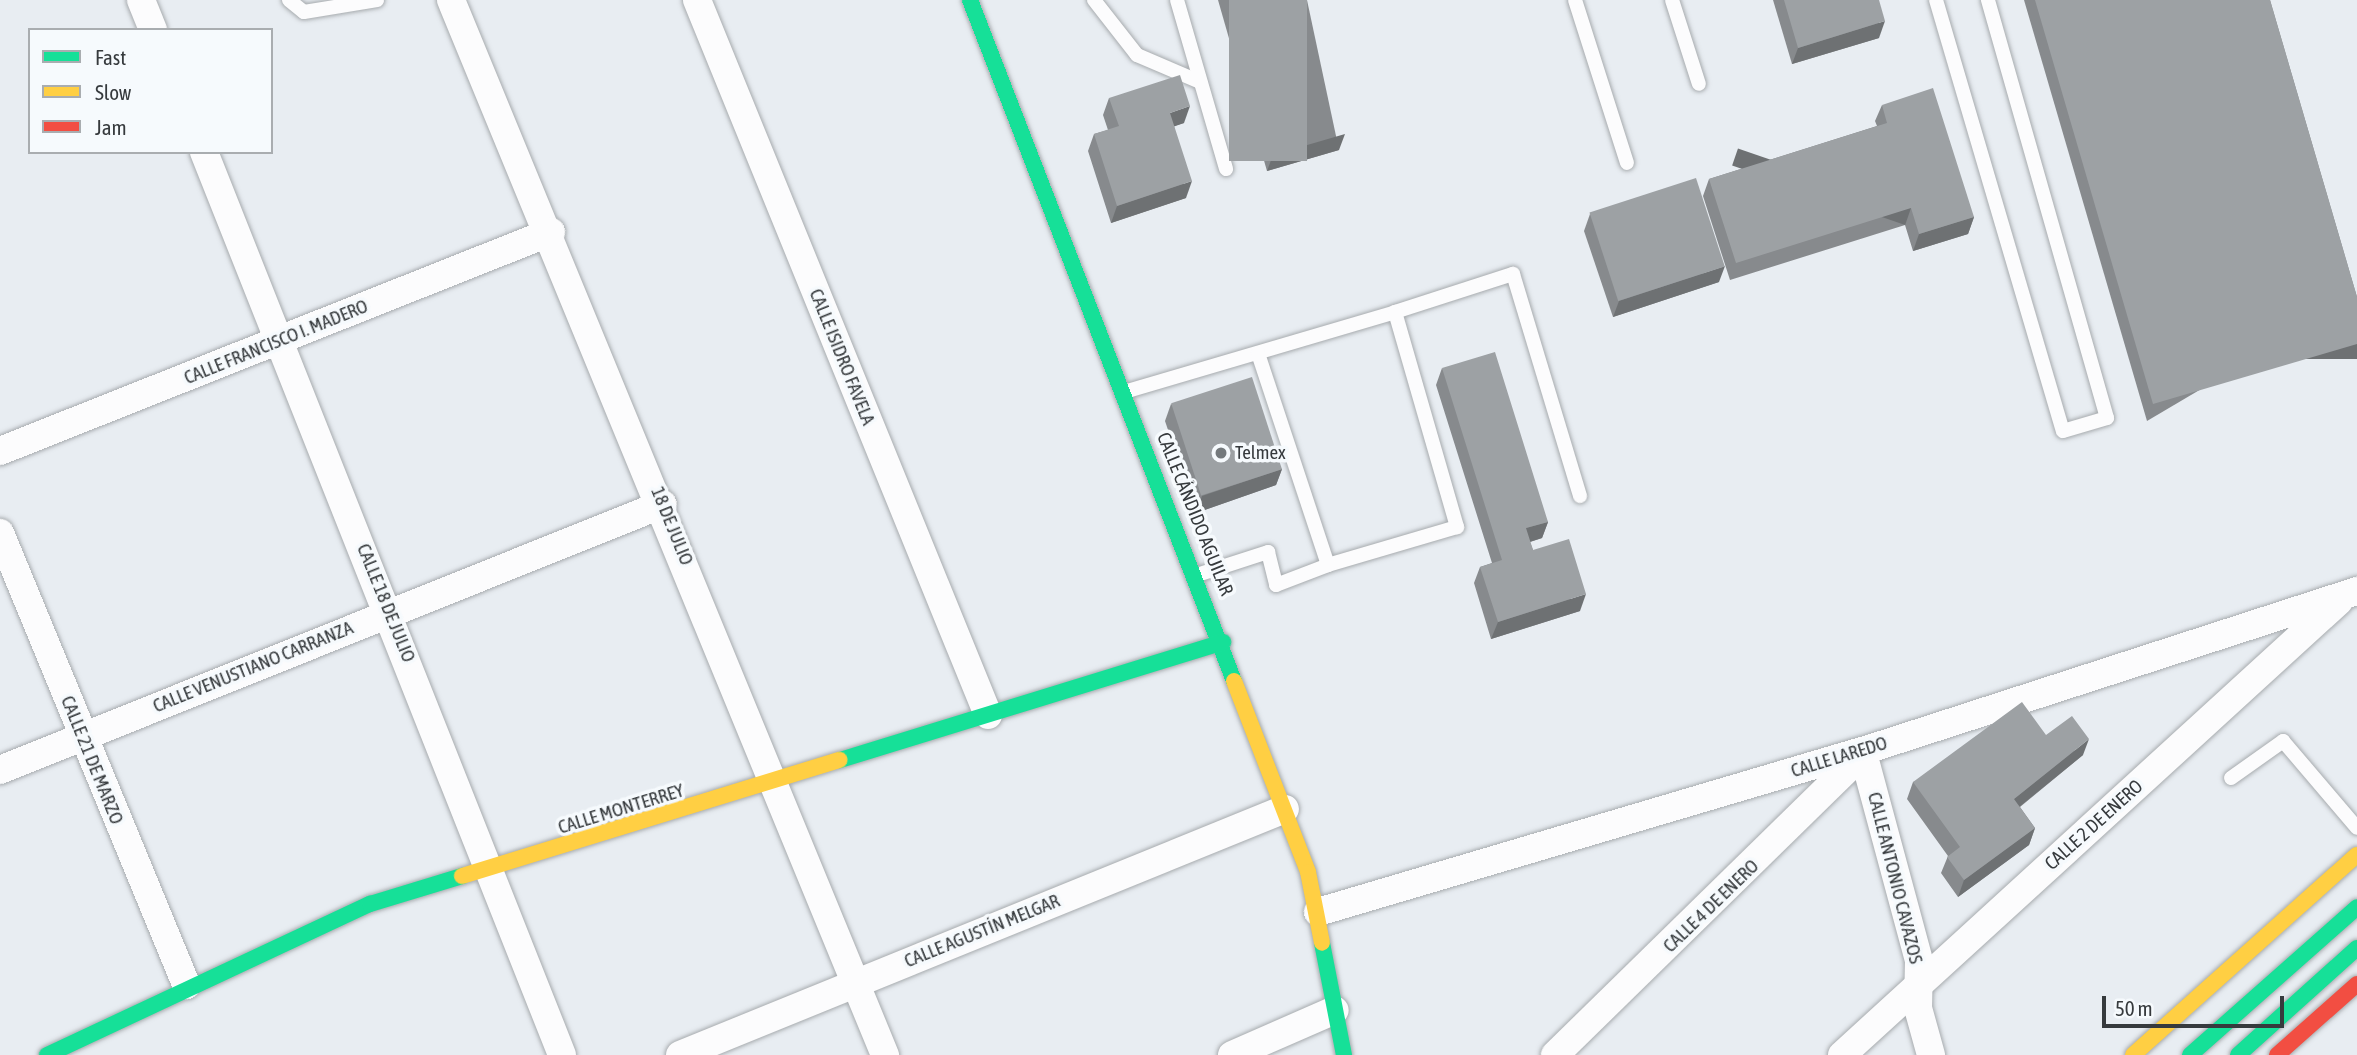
<!DOCTYPE html>
<html>
<head>
<meta charset="utf-8">
<style>
  body { margin:0 }
  #map { position:relative; width:2357px; height:1055px; overflow:hidden; background:#e8edf2; font-family:"Asap Condensed",sans-serif }
  div>[style] { position:absolute }
  .roads { filter:drop-shadow(0 0 2px #a7abae) drop-shadow(0 0 2px #a7abae) }
  .lane>* { height:14px; margin:-7px; padding:0 7px; transform-origin:7px; border-radius:7px; background:#fcfcfd }
  .street>* { height:28px; margin:-14px; padding:0 14px; transform-origin:14px; border-radius:14px; background:#fcfcfd }
  .fast>* { height:16px; margin:-8px; padding:0 8px; transform-origin:8px; border-radius:8px; background:#16e098 }
  .slow>* { height:16px; margin:-8px; padding:0 8px; transform-origin:8px; border-radius:8px; background:#ffcf43 }
  .jam>* { height:16px; margin:-8px; padding:0 8px; transform-origin:8px; border-radius:8px; background:#f24e42 }
  .wall>* { inset:0; background:#878a8d }
  .shaded-wall>* { inset:0; background:#6e7173; transform-origin:0 0 }
  .building>* { inset:0; background:#9da1a4; transform-origin:0 0 }
  .dots>* { width:19px; height:19px; translate:-50% -50%; box-sizing:border-box; border:4px solid #f6fafd; border-radius:50% }
  span { translate:-50% -50%; white-space:nowrap; text-align:center; line-height:1.15; -webkit-text-stroke:7px #f6fafd; paint-order:stroke }
  .street-label { font-size:19px; color:#363a3d }
  .poi-label { font-size:19px; color:#363a3d }
  .left { translate:0 -50%; text-align:left }
  .legend { position:absolute; left:28px; top:28px; width:245px; height:126px; box-sizing:border-box; background:#f6fafd; border:2px solid #a9adb0; margin:0; padding:9px 12px; list-style:none; font-size:21px; color:#363a3d }
  .legend li { display:flex; align-items:center; gap:14px; height:35px }
  .legend b { width:35px; border:2px solid #a9adb0 }
  .scale { position:absolute; left:2102px; top:996px; width:182px; height:32px; box-sizing:border-box; border:4px solid #363a3d; border-top:0; padding-left:9px; font-size:21px; line-height:24px; white-space:nowrap; color:#363a3d; -webkit-text-stroke:5px #f6fafd; paint-order:stroke }
</style>
</head>
<body>
<div id="map">
  <div class="roads">
    <div class="lane">
      <i style="left:289px;top:0;width:19px;rotate:39deg"></i>
      <i style="left:304px;top:12px;width:74px;rotate:-9.3deg"></i>
      <i style="left:1094px;top:0;width:70px;rotate:52deg"></i>
      <i style="left:1137px;top:55px;width:69px;rotate:23.2deg"></i>
      <i style="left:1177px;top:0;width:176px;rotate:73.8deg"></i>
      <i style="left:1575px;top:0;width:171px;rotate:72.3deg"></i>
      <i style="left:1672px;top:0;width:88px;rotate:72.2deg"></i>
      <i style="left:1936px;top:0;width:449px;rotate:73.6deg"></i>
      <i style="left:2063px;top:431px;width:46px;rotate:-16.5deg"></i>
      <i style="left:2107px;top:418px;width:435px;rotate:-105.9deg"></i>
      <i style="left:1395px;top:312px;width:124px;rotate:-17.9deg"></i>
      <i style="left:1513px;top:274px;width:232px;rotate:73.2deg"></i>
      <i style="left:1124px;top:392px;width:283px;rotate:-16.4deg"></i>
      <i style="left:1395px;top:312px;width:224px;rotate:73.9deg"></i>
      <i style="left:1457px;top:527px;width:134px;rotate:163.6deg"></i>
      <i style="left:1328px;top:565px;width:223px;rotate:-108.3deg"></i>
      <i style="left:1197px;top:575px;width:75px;rotate:-17.9deg"></i>
      <i style="left:1268px;top:552px;width:34px;rotate:76deg"></i>
      <i style="left:1276px;top:585px;width:56px;rotate:-21deg"></i>
      <i style="left:2231px;top:778px;width:64px;rotate:-35.4deg"></i>
      <i style="left:2283px;top:741px;width:114px;rotate:49.6deg"></i>
    </div>
    <div class="street">
      <i style="left:141px;top:0;width:32px;rotate:68deg"></i>
      <i style="left:451px;top:0;width:1141px;rotate:67.64deg"></i>
      <i style="left:697px;top:0;width:772px;rotate:67.85deg"></i>
      <i style="left:204px;top:152px;width:971px;rotate:68.37deg"></i>
      <i style="left:0;top:451px;width:593px;rotate:-21.68deg"></i>
      <i style="left:0;top:533px;width:489px;rotate:67.6deg"></i>
      <i style="left:1872px;top:748px;width:10px;rotate:151deg"></i>
      <i style="left:1863px;top:753px;width:215px;rotate:74.9deg"></i>
      <i style="left:1919px;top:961px;width:47px;rotate:91.2deg"></i>
      <i style="left:1918px;top:1008px;width:49px;rotate:74.5deg"></i>
      <i style="left:0;top:770px;width:714px;rotate:-21.86deg"></i>
      <i style="left:1318px;top:912px;width:578px;rotate:-16.49deg"></i>
      <i style="left:1872px;top:748px;width:510px;rotate:-17.94deg"></i>
      <i style="left:680px;top:1055px;width:653px;rotate:-22.13deg"></i>
      <i style="left:1232px;top:1055px;width:112px;rotate:-23.6deg"></i>
      <i style="left:1555px;top:1055px;width:431px;rotate:-44.4deg"></i>
      <i style="left:1842px;top:1055px;width:673px;rotate:-42.41deg"></i>
    </div>
    <div class="fast">
      <i style="left:970px;top:0;width:730px;rotate:68.81deg"></i>
      <i style="left:840px;top:760px;width:401px;rotate:-17.1deg"></i>
      <i style="left:1322px;top:943px;width:114px;rotate:78.9deg"></i>
      <i style="left:47px;top:1055px;width:357px;rotate:-25.1deg"></i>
      <i style="left:370px;top:904px;width:96px;rotate:-16.9deg"></i>
      <i style="left:2190px;top:1055px;width:223px;rotate:-41.5deg"></i>
      <i style="left:2238px;top:1055px;width:160px;rotate:-42deg"></i>
    </div>
    <div class="slow">
      <i style="left:1234px;top:681px;width:205px;rotate:68.8deg"></i>
      <i style="left:1308px;top:872px;width:72px;rotate:78.8deg"></i>
      <i style="left:462px;top:876px;width:395px;rotate:-17.1deg"></i>
      <i style="left:2133px;top:1055px;width:300px;rotate:-41.8deg"></i>
    </div>
    <div class="jam">
      <i style="left:2277px;top:1055px;width:107px;rotate:-41.6deg"></i>
    </div>
  </div>
  <div class="wall">
    <i style="clip-path:polygon(1218px 0,1307px 0,1339px 150px,1267px 171px)"></i>
    <i style="clip-path:polygon(1773px 0,1879px 0,1879px 38px,1792px 64px)"></i>
    <i style="clip-path:polygon(2024px 0,2270px 0,2357px 297px,2147px 421px)"></i>
    <i style="clip-path:polygon(1109px 98px,1184px 123px,1174px 126px,1186px 198px,1111px 223px,1088px 151px,1094px 134px,1108px 130px,1103px 115px)"></i>
    <i style="clip-path:polygon(1882px 105px,1974px 217px,1968px 234px,1913px 251px,1905px 225px,1730px 280px,1703px 196px,1709px 179px,1877px 126px,1875px 121px)"></i>
    <i style="clip-path:polygon(1590px 214px,1719px 282px,1613px 317px,1584px 231px)"></i>
    <i style="clip-path:polygon(1442px 368px,1548px 522px,1542px 538px,1530px 542px,1533px 550px,1580px 611px,1491px 639px,1474px 583px,1480px 567px,1492px 563px,1436px 385px)"></i>
    <i style="clip-path:polygon(1171px 404px,1282px 469px,1276px 485px,1196px 513px,1165px 421px)"></i>
    <i style="clip-path:polygon(2046px 735px,2083px 755px,2020px 807px,2035px 828px,2029px 845px,1958px 897px,1941px 873px,1948px 856px,1907px 799px,1913px 782px)"></i>
  </div>
  <div class="shaded-wall">
    <i style="clip-path:polygon(1885px 21px,1879px 38px,1792px 64px,1798px 48px)"></i>
    <i style="clip-path:polygon(1190px 106px,1184px 123px,1164px 130px,1170px 113px)"></i>
    <i style="clip-path:polygon(1345px 134px,1339px 150px,1267px 171px,1273px 155px)"></i>
    <i style="clip-path:polygon(1192px 181px,1186px 198px,1111px 223px,1117px 206px)"></i>
    <i style="left:1911px;top:208px;width:18px;height:183px;rotate:109deg"></i>
    <i style="clip-path:polygon(1974px 217px,1968px 234px,1913px 251px,1919px 234px)"></i>
    <i style="clip-path:polygon(1725px 266px,1719px 282px,1613px 317px,1619px 301px)"></i>
    <i style="left:2357px;top:344px;width:15px;height:213px;rotate:90deg"></i>
    <i style="clip-path:polygon(1282px 469px,1276px 485px,1196px 513px,1202px 496px)"></i>
    <i style="clip-path:polygon(1548px 522px,1542px 538px,1520px 545px,1526px 528px)"></i>
    <i style="clip-path:polygon(1586px 594px,1580px 611px,1491px 639px,1498px 622px)"></i>
    <i style="clip-path:polygon(2089px 739px,2083px 755px,2008px 816px,2014px 799px)"></i>
    <i style="clip-path:polygon(2035px 828px,2029px 845px,1958px 897px,1964px 880px)"></i>
  </div>
  <div class="building">
    <i style="left:1229px;top:0;width:78px;height:161px"></i>
    <i style="clip-path:polygon(1784px 0,1879px 0,1885px 21px,1798px 48px)"></i>
    <i style="clip-path:polygon(2035px 0,2270px 0,2357px 297px,2357px 344px,2153px 404px)"></i>
    <i style="clip-path:polygon(1180px 75px,1190px 106px,1170px 113px,1192px 181px,1117px 206px,1094px 134px,1119px 126px,1109px 98px)"></i>
    <i style="clip-path:polygon(1933px 88px,1974px 217px,1919px 234px,1911px 208px,1736px 263px,1709px 179px,1887px 123px,1882px 105px)"></i>
    <i style="left:1696px;top:178px;width:93px;height:112px;rotate:72deg"></i>
    <i style="clip-path:polygon(1495px 352px,1548px 522px,1526px 528px,1533px 550px,1569px 539px,1586px 594px,1498px 622px,1480px 567px,1502px 560px,1442px 368px)"></i>
    <i style="left:1252px;top:377px;width:97px;height:85px;rotate:72deg"></i>
    <i style="clip-path:polygon(2022px 702px,2046px 735px,2072px 716px,2089px 739px,2014px 799px,2035px 828px,1964px 880px,1947px 857px,1960px 847px,1913px 782px)"></i>
  </div>
  <div class="dots">
    <i style="left:1221px;top:453px;background:#74797c"></i>
  </div>
  <div class="street-label">
    <span style="left:276px;top:342px;rotate:-22deg">CALLE FRANCISCO I. MADERO</span>
    <span style="left:842px;top:357px;rotate:68deg">CALLE ISIDRO FAVELA</span>
    <span style="left:1195px;top:514px;rotate:68deg">CALLE CÁNDIDO AGUILAR</span>
    <span style="left:672px;top:526px;rotate:68deg">18 DE JULIO</span>
    <span style="left:386px;top:603px;rotate:68deg">CALLE 18 DE JULIO</span>
    <span style="left:253px;top:667px;rotate:-22deg">CALLE VENUSTIANO CARRANZA</span>
    <span style="left:1839px;top:757px;rotate:-17deg">CALLE LAREDO</span>
    <span style="left:92px;top:760px;rotate:68deg">CALLE 21 DE MARZO</span>
    <span style="left:621px;top:809px;rotate:-17deg">CALLE MONTERREY</span>
    <span style="left:2094px;top:825px;rotate:-42deg">CALLE 2 DE ENERO</span>
    <span style="left:1895px;top:878px;rotate:76deg">CALLE ANTONIO CAVAZOS</span>
    <span style="left:1711px;top:906px;rotate:-44deg">CALLE 4 DE ENERO</span>
    <span style="left:982px;top:931px;rotate:-22deg">CALLE AGUSTÍN MELGAR</span>
  </div>
  <div class="poi-label">
    <span class="left" style="left:1235px;top:453px">Telmex</span>
  </div>
  <ul class="legend">
  <li><b style="height:9px;background:#16e098"></b>Fast</li>
  <li><b style="height:9px;background:#ffcf43"></b>Slow</li>
  <li><b style="height:9px;background:#f24e42"></b>Jam</li>
  </ul>
  <div class="scale">50 m</div>
</div>
</body>
</html>
